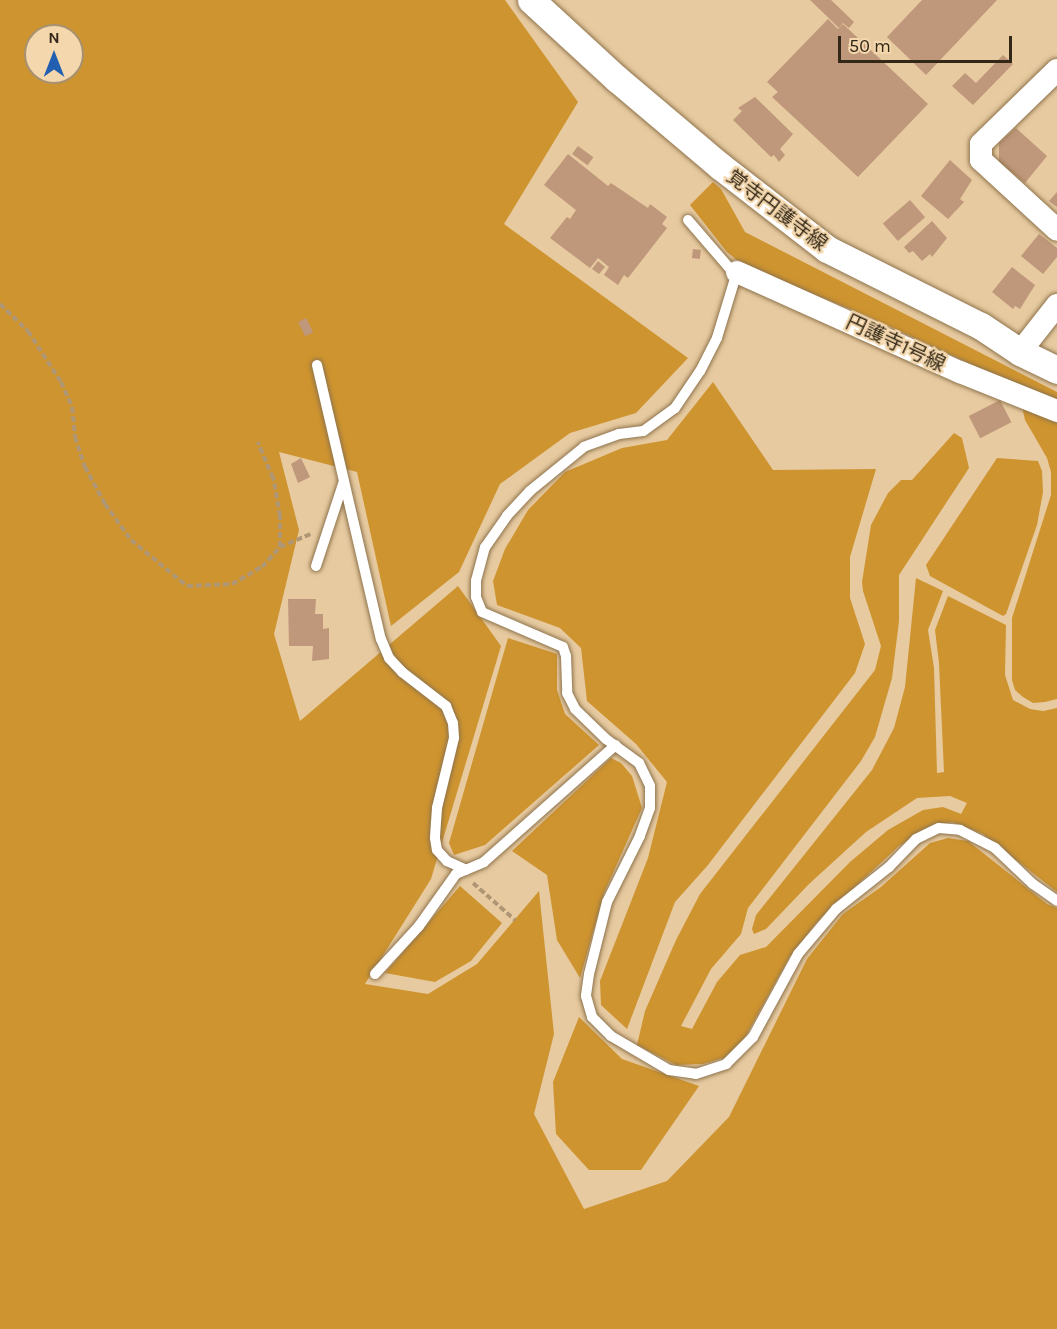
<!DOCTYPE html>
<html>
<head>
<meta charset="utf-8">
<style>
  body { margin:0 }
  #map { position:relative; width:1057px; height:1329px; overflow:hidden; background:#e7caa0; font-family:Karla,"Noto Sans JP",sans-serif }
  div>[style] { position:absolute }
  .green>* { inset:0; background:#ce942f }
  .building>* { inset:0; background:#bf977a; transform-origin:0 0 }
  .path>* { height:4px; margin-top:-2px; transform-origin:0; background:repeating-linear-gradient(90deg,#af9775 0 6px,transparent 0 9px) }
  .roads { filter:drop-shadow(0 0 2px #8e734c) drop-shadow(0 0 2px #8e734c) }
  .service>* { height:10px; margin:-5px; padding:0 5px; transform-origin:5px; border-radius:5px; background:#fff }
  .minor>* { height:22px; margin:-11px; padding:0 11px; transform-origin:11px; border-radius:11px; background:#fff }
  .tertiary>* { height:27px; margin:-13.5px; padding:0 13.5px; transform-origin:13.5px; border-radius:13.5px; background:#fff }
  span { translate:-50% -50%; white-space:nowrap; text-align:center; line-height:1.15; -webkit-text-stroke:4.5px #f4d7ad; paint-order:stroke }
  .street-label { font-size:20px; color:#332817 }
  .north { position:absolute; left:24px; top:24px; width:60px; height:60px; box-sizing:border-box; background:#f4d7ad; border:2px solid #a79171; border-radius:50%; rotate:0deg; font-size:16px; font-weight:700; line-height:24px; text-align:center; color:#332817 }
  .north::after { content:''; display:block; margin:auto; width:21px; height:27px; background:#225fb1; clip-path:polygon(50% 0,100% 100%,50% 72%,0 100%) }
  .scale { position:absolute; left:838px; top:36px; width:174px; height:27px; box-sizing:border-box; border:3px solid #332817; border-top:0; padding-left:8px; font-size:18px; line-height:21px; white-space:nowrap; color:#332817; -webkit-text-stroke:4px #f4d7ad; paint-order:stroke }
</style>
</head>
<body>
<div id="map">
  <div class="green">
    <i style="clip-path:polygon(evenodd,0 0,505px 0,578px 102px,504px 224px,688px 358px,636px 413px,570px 433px,500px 484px,459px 572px,391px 626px,357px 472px,279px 452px,299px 530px,274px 634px,300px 721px,458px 586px,501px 646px,431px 879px,365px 984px,428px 994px,477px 964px,539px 891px,554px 1034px,534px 1114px,584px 1209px,667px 1181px,729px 1117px,807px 959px,843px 914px,881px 887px,930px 843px,948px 838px,968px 841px,1047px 904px,1057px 908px,1057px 1329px,0 1329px,0 0,36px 36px,72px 36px,72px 72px,36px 72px,36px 36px)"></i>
    <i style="clip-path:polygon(713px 182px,721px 189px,745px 232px,1057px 392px,1057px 404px,865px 315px,744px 266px,727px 252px,690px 205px)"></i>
    <i style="clip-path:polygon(713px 382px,773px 470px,876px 469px,850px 557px,850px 598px,865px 644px,855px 673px,708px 865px,675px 902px,627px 1029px,601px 1005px,600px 981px,648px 858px,667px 782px,636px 744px,587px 701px,581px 648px,560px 628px,497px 605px,493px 581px,505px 549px,528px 510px,565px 472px,622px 448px,667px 440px)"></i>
    <i style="clip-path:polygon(1022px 407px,1057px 422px,1057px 699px,1045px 702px,1033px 703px,1023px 697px,1015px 690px,1012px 680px,1012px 618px,1051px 495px,1051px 472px,1047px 458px,1025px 420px)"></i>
    <i style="clip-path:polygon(954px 433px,962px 438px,969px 468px,899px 575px,899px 621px,892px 678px,875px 737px,861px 761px,748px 908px,741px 934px,711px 969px,681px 1026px,692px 1029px,717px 982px,740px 955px,766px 947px,850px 862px,888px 830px,923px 810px,943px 807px,961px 814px,967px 803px,950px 796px,917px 798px,866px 832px,809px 884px,766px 929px,754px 934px,752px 929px,756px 915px,872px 770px,894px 728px,905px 687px,916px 578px,943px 591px,928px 630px,934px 668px,937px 773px,944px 772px,939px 663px,935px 630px,948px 596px,1006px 625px,1005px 675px,1013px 700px,1030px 709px,1043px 711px,1057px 708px,1057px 892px,983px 834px,952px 822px,928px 827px,899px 846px,817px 922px,789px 958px,744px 1039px,726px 1057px,703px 1064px,676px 1065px,637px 1045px,645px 1011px,676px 940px,700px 894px,875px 670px,881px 646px,863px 591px,862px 582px,871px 525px,888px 493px,901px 480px,912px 480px)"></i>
    <i style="clip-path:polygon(997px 458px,1038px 461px,1042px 471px,1043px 492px,1037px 525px,1006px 614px,1003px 616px,930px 576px,926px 565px)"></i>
    <i style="clip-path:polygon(508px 638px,557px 654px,557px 690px,565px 714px,599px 745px,485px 845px,454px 855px,449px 843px)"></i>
    <i style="clip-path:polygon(611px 758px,621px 763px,632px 776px,642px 808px,604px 893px,580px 978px,557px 940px,547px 875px,512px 851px)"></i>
    <i style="clip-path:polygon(460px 886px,502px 923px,471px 961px,435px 982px,385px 973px)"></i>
    <i style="clip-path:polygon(579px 1017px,622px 1059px,699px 1086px,641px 1170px,589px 1170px,556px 1134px,553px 1082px)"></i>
  </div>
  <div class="building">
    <i style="clip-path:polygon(810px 0,831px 0,854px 22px,849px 28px,843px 23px,839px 28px)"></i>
    <i style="clip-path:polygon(922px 0,997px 0,926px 75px,887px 37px)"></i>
    <i style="clip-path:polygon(828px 19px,838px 29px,836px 31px,843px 24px,928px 104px,858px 177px,772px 97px,778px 92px,767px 82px)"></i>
    <i style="clip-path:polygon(1003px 55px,1013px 64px,973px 105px,952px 86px,965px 73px,976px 83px)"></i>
    <i style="clip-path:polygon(755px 97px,793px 134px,780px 149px,785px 155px,779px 162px,774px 155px,771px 157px,733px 120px,742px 111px,738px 108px)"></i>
    <i style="clip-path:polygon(1016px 128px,1047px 156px,1025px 183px,999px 162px,999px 143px)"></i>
    <i style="left:578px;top:146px;width:19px;height:10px;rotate:36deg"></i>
    <i style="clip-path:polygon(568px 154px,608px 186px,611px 183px,648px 208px,650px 204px,667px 217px,662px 224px,667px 228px,628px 278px,624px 275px,618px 285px,604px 275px,609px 267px,598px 258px,590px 268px,550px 238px,567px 217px,570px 219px,576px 210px,544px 185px)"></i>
    <i style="clip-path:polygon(950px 160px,972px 180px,960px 199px,964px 202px,948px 219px,921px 196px)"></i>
    <i style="clip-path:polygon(1057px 192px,1057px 207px,1049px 201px)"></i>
    <i style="left:910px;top:200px;width:23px;height:36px;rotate:49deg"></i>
    <i style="clip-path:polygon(932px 221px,947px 238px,932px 257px,930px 254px,922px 261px,913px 251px,909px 253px,904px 247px)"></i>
    <i style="clip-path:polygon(1039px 234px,1057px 248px,1057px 257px,1043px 274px,1021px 256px)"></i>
    <i style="left:693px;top:249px;width:8px;height:9px;rotate:7deg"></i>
    <i style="clip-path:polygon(598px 261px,605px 267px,599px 274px,592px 269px)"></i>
    <i style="clip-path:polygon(1012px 267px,1035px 285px,1020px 309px,1015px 306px,1013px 309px,992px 292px)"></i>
    <i style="left:306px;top:318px;width:16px;height:9px;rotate:63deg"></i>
    <i style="left:1000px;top:400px;width:25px;height:35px;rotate:63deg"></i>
    <i style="clip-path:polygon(301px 458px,310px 477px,298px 483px,291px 464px)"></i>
    <i style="clip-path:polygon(288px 599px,316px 599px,315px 614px,323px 614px,323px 629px,329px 628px,329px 659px,312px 661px,313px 646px,289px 646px)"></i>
  </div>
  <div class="path">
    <i style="left:0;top:304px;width:39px;rotate:44deg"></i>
    <i style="left:28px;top:331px;width:61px;rotate:57.1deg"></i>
    <i style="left:61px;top:382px;width:27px;rotate:66deg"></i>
    <i style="left:72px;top:407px;width:30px;rotate:84deg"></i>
    <i style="left:75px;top:437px;width:32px;rotate:72deg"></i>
    <i style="left:85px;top:467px;width:42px;rotate:61.6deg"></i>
    <i style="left:105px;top:504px;width:44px;rotate:54.2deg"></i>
    <i style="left:131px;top:540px;width:72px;rotate:39.4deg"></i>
    <i style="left:187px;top:586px;width:45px;rotate:-2.5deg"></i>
    <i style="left:232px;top:584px;width:34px;rotate:-30deg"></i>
    <i style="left:262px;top:567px;width:27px;rotate:-48deg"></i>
    <i style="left:280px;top:547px;width:31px;rotate:-90deg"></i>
    <i style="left:280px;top:516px;width:39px;rotate:-100deg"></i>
    <i style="left:273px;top:478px;width:39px;rotate:-113deg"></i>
    <i style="left:280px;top:547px;width:33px;rotate:-23deg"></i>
    <i style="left:473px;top:883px;width:56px;rotate:41.4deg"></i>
  </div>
  <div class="roads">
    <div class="service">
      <i style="left:688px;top:220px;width:66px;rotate:49.3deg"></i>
      <i style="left:731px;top:270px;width:6px;rotate:18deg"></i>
      <i style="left:737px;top:272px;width:69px;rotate:106.9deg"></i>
      <i style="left:717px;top:338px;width:37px;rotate:117deg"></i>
      <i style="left:700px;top:371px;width:45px;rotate:124deg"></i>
      <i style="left:675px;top:408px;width:39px;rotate:144deg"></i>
      <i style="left:643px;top:431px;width:24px;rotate:173deg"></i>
      <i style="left:619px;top:434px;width:37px;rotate:160deg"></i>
      <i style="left:584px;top:447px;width:70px;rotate:140.8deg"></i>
      <i style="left:530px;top:491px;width:34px;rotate:133deg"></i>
      <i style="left:507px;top:516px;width:38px;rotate:125deg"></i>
      <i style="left:485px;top:547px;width:35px;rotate:105deg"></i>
      <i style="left:476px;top:581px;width:16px;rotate:90deg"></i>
      <i style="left:476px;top:597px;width:16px;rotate:68deg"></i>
      <i style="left:482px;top:612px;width:88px;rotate:23.4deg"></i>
      <i style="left:563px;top:647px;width:9px;rotate:72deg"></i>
      <i style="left:566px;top:656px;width:37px;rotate:88deg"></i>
      <i style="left:567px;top:693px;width:18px;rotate:63deg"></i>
      <i style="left:575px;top:709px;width:43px;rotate:44.1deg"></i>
      <i style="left:606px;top:739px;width:41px;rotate:36deg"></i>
      <i style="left:639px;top:763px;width:25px;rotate:64deg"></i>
      <i style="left:650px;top:786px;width:22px;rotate:90deg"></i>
      <i style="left:650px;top:808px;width:30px;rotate:110deg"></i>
      <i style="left:640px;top:836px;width:74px;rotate:116.6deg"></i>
      <i style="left:607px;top:902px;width:74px;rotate:104deg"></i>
      <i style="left:589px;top:974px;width:22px;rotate:98deg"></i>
      <i style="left:586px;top:996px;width:22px;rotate:74deg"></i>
      <i style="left:592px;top:1017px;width:27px;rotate:45deg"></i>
      <i style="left:611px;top:1036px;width:67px;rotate:30.4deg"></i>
      <i style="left:669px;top:1070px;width:27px;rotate:8deg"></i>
      <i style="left:696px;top:1074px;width:32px;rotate:-18deg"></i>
      <i style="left:726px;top:1064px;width:38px;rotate:-45deg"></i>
      <i style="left:753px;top:1037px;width:94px;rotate:-61.5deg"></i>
      <i style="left:798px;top:954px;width:59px;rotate:-49.8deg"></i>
      <i style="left:836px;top:909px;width:68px;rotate:-38.4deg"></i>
      <i style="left:889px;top:867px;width:39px;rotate:-46deg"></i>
      <i style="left:916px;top:839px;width:25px;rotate:-26deg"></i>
      <i style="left:939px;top:828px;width:21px;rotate:5deg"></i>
      <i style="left:960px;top:830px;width:39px;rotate:27deg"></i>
      <i style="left:995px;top:848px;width:52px;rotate:43.5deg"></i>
      <i style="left:1033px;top:884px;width:29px;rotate:35deg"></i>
      <i style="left:317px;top:365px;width:281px;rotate:76.9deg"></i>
      <i style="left:381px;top:639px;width:21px;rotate:67deg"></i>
      <i style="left:389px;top:658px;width:19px;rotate:47deg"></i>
      <i style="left:402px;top:672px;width:56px;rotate:37.7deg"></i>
      <i style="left:446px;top:706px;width:18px;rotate:68deg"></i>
      <i style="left:453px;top:723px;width:15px;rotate:86deg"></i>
      <i style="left:454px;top:738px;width:72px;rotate:103.7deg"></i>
      <i style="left:437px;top:808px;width:30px;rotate:94deg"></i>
      <i style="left:435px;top:838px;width:12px;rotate:81deg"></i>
      <i style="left:437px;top:850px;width:15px;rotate:48deg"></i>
      <i style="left:447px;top:861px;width:21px;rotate:25deg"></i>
      <i style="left:316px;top:566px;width:89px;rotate:-71.8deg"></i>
      <i style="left:375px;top:974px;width:65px;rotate:-47.5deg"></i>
      <i style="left:419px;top:926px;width:64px;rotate:-54.6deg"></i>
      <i style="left:456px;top:874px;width:30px;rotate:-23deg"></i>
      <i style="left:484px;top:862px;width:176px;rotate:-41.6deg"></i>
    </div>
    <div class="minor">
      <i style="left:1057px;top:70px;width:106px;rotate:135.8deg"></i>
      <i style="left:981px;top:144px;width:16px;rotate:90deg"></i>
      <i style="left:981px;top:160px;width:103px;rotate:42.6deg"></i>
      <i style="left:737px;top:272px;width:244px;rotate:24.2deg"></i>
      <i style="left:960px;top:372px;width:105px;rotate:21.9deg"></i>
      <i style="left:1020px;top:352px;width:60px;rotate:-51.8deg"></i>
    </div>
    <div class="tertiary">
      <i style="left:531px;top:0;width:117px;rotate:42.6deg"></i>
      <i style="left:617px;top:79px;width:135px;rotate:40.2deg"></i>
      <i style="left:720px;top:166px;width:135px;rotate:37.8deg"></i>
      <i style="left:827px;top:249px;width:172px;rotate:26.6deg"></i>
      <i style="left:981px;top:326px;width:47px;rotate:33.7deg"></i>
      <i style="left:1020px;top:352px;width:41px;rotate:25.9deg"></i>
    </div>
  </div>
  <div class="street-label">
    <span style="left:777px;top:210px;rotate:37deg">覚寺円護寺線</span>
    <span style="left:896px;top:343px;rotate:25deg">円護寺1号線</span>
  </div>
  <div class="north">N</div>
  <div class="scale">50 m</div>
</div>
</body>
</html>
